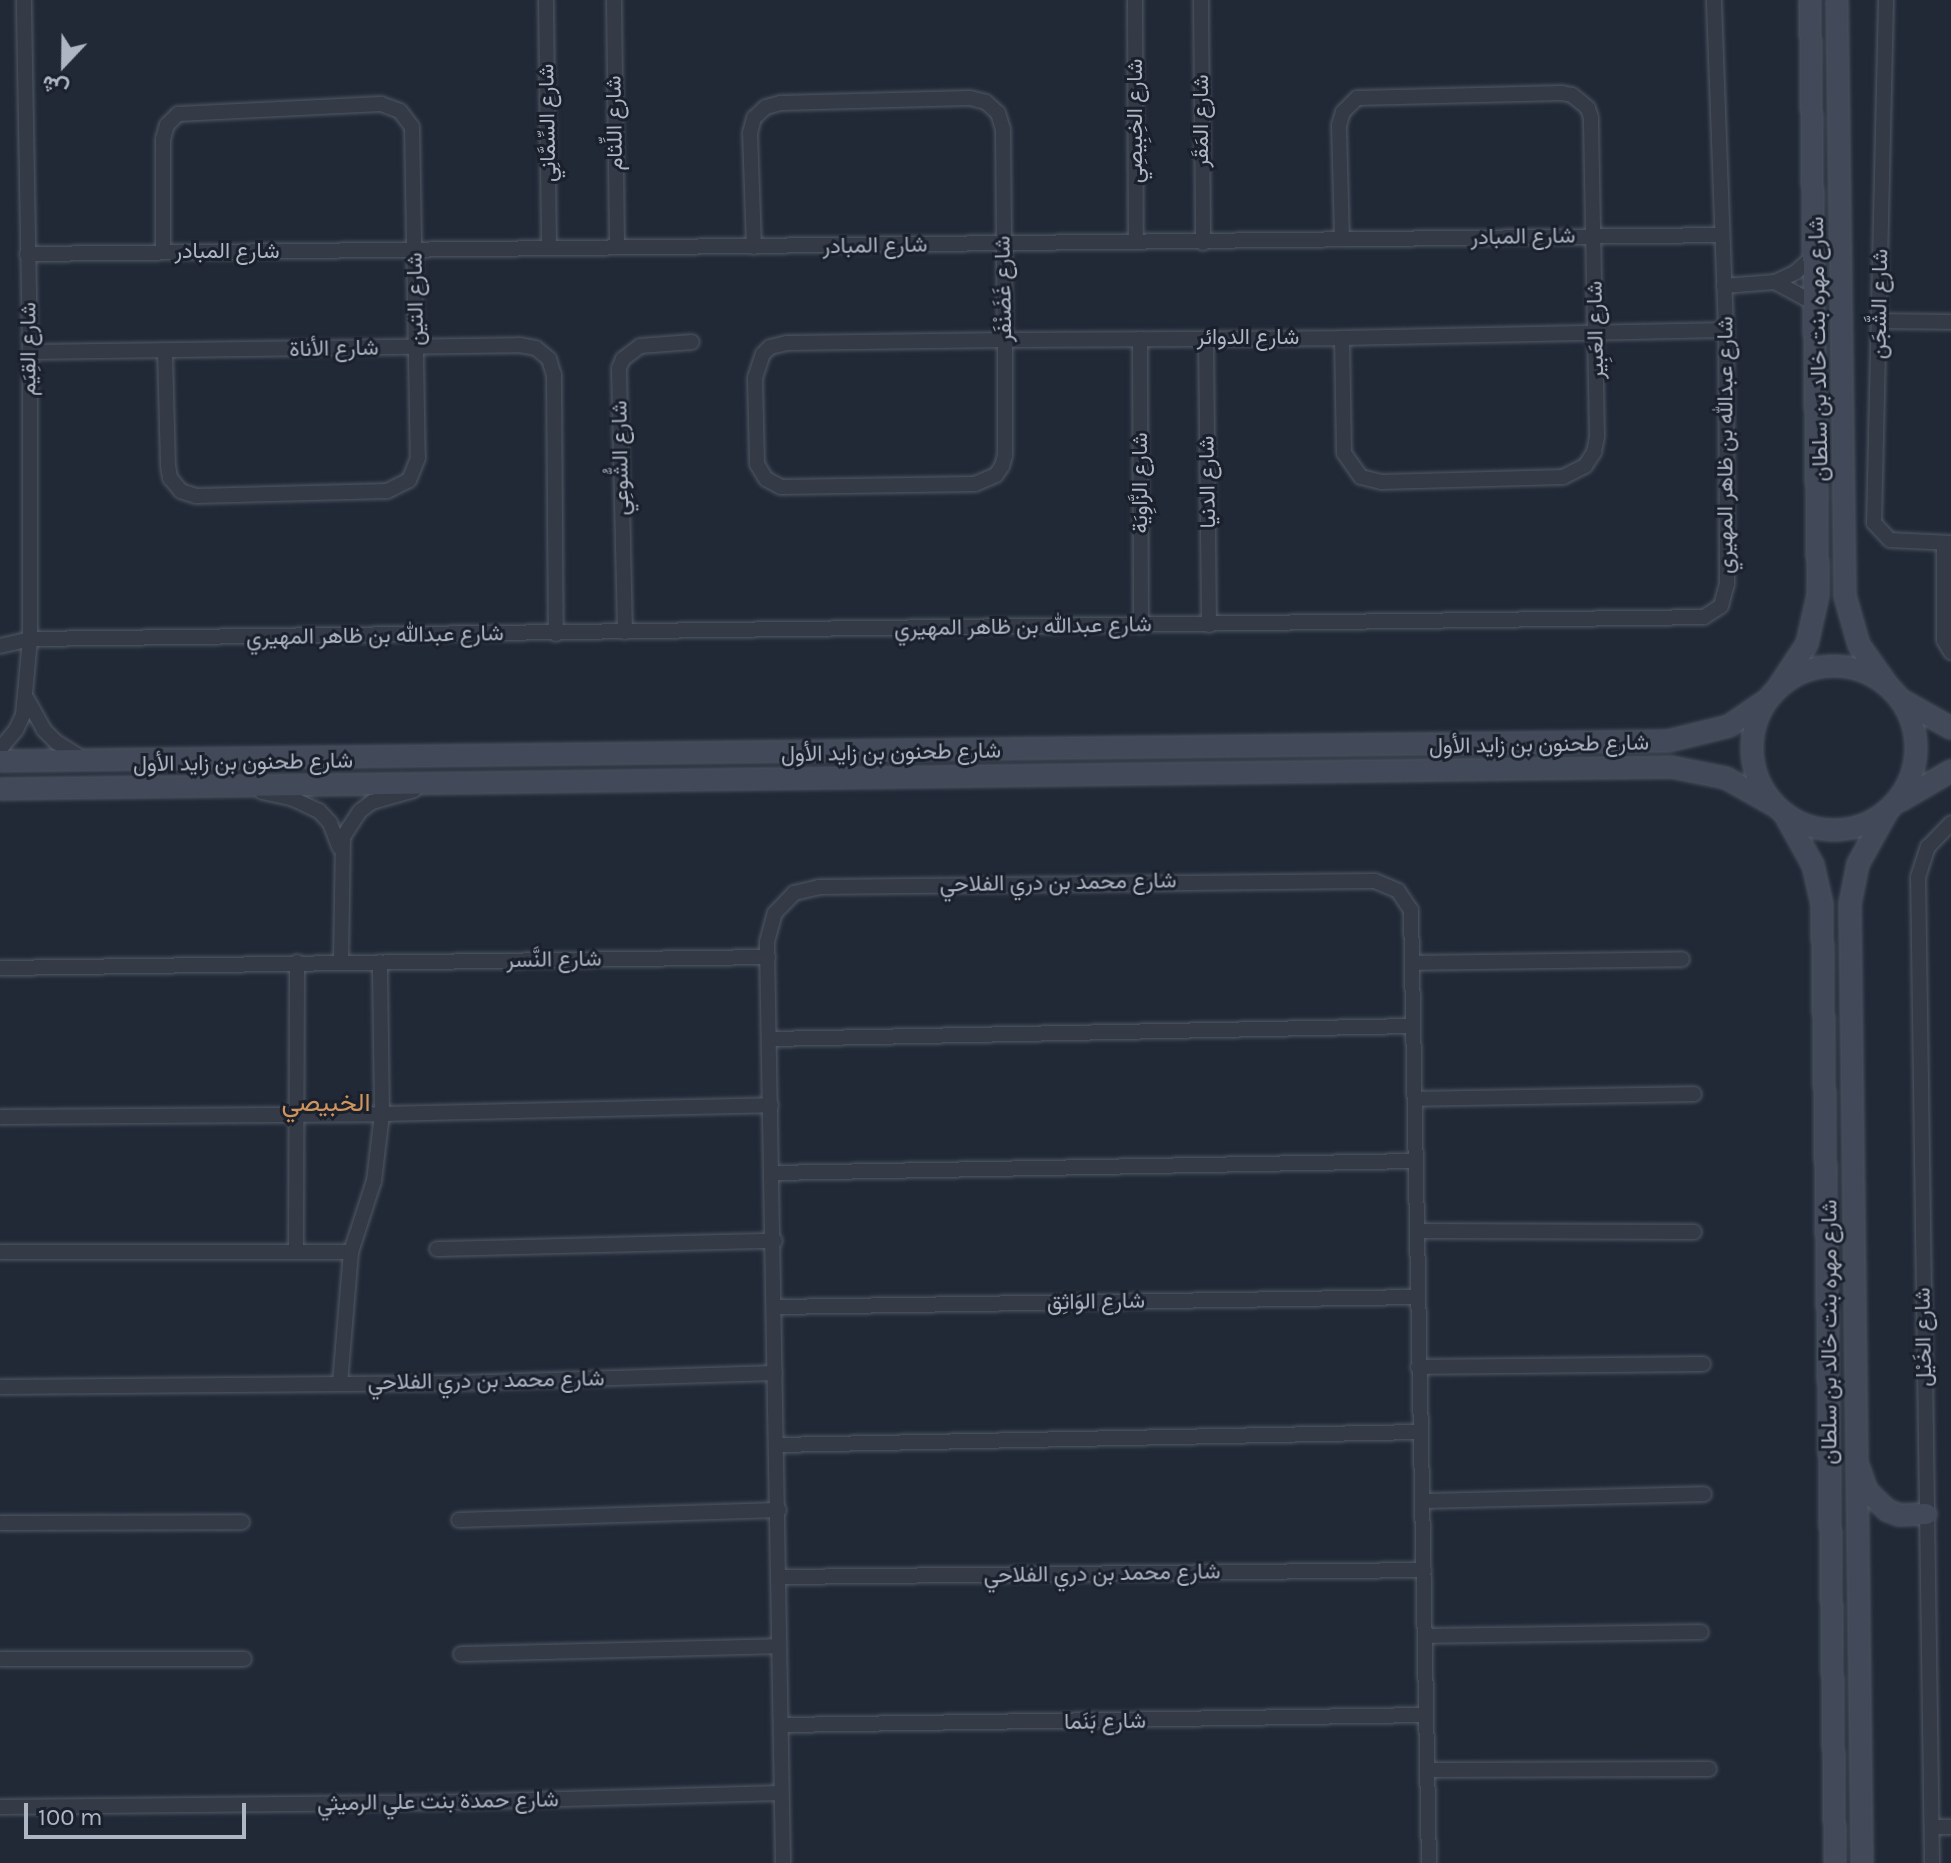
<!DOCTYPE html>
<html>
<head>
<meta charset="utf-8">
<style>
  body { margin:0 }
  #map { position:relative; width:1951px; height:1863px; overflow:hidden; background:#212937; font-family:Karla,Vazirmatn,sans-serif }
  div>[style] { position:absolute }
  .roads { filter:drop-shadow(0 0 2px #515965) drop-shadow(0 0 2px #515965) }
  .street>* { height:14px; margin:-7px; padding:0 7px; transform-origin:7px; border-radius:7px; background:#343b47 }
  .secondary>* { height:20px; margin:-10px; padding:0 10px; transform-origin:10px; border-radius:10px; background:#424a5a }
  .secondary>.ring { margin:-10px; padding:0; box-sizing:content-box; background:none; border:20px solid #424a5a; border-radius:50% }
  span { translate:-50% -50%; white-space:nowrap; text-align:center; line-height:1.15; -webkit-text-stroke:6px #1a202c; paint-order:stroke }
  .street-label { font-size:22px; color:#aeb6c4 }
  .quarter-label { font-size:26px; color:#d0945d }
  .north { position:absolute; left:24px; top:24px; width:80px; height:80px; -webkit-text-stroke:6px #1a202c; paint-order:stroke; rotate:202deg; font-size:22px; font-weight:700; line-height:32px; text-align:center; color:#aeb6c4 }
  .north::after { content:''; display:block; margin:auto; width:28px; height:36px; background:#aeb6c4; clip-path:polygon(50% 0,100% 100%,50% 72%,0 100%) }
  .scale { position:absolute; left:24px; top:1803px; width:222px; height:36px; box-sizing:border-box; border:4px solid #aeb6c4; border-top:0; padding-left:10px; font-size:24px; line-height:28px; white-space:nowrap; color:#aeb6c4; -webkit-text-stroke:6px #1a202c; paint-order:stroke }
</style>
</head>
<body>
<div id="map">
  <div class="roads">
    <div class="street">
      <i style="left:546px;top:0;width:246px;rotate:89.3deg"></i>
      <i style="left:614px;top:0;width:246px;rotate:89.3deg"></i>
      <i style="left:1135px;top:0;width:242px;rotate:89.8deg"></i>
      <i style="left:1201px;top:0;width:243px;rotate:89.5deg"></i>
      <i style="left:1886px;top:0;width:523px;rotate:91.31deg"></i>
      <i style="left:1874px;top:523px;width:23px;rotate:47deg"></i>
      <i style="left:1890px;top:540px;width:61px;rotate:2.8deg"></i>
      <i style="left:754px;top:247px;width:114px;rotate:-92deg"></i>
      <i style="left:750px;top:133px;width:16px;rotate:-75deg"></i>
      <i style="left:754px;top:118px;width:16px;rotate:-43deg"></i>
      <i style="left:766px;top:107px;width:16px;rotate:-15deg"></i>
      <i style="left:781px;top:103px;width:189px;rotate:-1.5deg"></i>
      <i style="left:970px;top:98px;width:16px;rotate:14deg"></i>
      <i style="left:986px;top:102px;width:16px;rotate:43deg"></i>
      <i style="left:998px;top:113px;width:17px;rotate:73deg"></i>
      <i style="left:1003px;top:129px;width:211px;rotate:89.5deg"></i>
      <i style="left:1005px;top:340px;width:115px;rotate:90deg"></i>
      <i style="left:1005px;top:455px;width:11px;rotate:105deg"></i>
      <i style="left:1002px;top:466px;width:11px;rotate:124deg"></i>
      <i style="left:996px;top:475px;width:23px;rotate:157deg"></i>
      <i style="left:975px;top:484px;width:194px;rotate:179.1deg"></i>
      <i style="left:781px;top:487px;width:17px;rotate:-152deg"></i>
      <i style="left:766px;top:479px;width:17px;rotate:-121deg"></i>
      <i style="left:757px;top:464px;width:86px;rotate:-91.3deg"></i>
      <i style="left:755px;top:378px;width:25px;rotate:-72deg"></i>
      <i style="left:763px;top:354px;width:10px;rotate:-45deg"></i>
      <i style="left:770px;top:347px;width:17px;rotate:-13deg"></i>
      <i style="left:787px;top:343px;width:218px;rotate:-0.8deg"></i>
      <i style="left:1005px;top:340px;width:337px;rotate:-0.3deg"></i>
      <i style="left:1342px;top:338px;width:384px;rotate:-1.2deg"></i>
      <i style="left:163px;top:252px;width:113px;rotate:-90deg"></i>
      <i style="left:163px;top:139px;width:15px;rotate:-74deg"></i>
      <i style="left:167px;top:125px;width:16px;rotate:-45deg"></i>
      <i style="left:178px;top:114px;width:203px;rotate:-2.8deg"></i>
      <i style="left:381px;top:104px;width:20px;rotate:20deg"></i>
      <i style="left:400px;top:111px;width:20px;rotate:53deg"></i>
      <i style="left:412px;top:127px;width:331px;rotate:89deg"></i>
      <i style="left:418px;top:458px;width:24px;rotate:112deg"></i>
      <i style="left:409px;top:480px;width:25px;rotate:153deg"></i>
      <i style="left:387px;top:491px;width:191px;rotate:178.5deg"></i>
      <i style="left:196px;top:496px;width:16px;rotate:-162deg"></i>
      <i style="left:181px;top:491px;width:17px;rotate:-130deg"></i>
      <i style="left:170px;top:478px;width:12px;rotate:-99deg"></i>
      <i style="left:168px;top:466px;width:114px;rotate:-91.5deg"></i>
      <i style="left:27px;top:254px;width:1695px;rotate:-0.64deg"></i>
      <i style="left:1775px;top:282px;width:47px;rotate:28.2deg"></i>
      <i style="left:1724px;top:286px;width:51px;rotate:-4.5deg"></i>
      <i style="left:1775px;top:282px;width:23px;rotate:-25deg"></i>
      <i style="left:1796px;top:272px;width:24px;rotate:-42deg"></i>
      <i style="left:1880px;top:321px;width:71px;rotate:0.8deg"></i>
      <i style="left:1342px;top:338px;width:115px;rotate:89deg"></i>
      <i style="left:1344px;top:453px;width:29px;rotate:55deg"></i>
      <i style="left:1361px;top:477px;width:21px;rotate:14deg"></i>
      <i style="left:1381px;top:482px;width:182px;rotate:-1.6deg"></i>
      <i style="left:1563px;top:477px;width:25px;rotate:-27deg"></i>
      <i style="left:1585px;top:466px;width:17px;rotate:-57deg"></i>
      <i style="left:1594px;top:452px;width:16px;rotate:-79deg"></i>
      <i style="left:1597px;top:436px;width:318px;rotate:-91.1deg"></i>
      <i style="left:1591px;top:118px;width:10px;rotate:-107deg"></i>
      <i style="left:1588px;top:108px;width:21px;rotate:-141deg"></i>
      <i style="left:1572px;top:95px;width:10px;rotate:-169deg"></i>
      <i style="left:1562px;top:93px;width:205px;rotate:178.6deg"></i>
      <i style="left:1357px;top:98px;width:20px;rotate:135deg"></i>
      <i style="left:1343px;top:112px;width:14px;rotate:107deg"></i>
      <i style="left:1339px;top:125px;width:114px;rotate:88.5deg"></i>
      <i style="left:1140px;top:339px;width:287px;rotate:89.8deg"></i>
      <i style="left:1206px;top:339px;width:286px;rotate:89.4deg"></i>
      <i style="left:30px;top:352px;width:489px;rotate:-0.8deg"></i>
      <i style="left:519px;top:345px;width:17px;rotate:10deg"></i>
      <i style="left:536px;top:348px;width:17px;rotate:40deg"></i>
      <i style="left:549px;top:359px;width:17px;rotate:73deg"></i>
      <i style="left:554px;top:375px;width:259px;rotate:89.6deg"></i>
      <i style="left:1944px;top:543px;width:97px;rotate:90deg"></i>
      <i style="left:1944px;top:640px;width:14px;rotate:60deg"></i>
      <i style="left:625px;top:632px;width:264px;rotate:-91.3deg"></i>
      <i style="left:619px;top:368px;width:10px;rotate:-66deg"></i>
      <i style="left:623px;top:359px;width:21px;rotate:-37deg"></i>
      <i style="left:640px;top:346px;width:52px;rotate:-4.4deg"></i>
      <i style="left:0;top:646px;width:31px;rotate:-13deg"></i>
      <i style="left:30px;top:639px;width:1674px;rotate:-0.75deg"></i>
      <i style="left:1704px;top:617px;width:20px;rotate:-33deg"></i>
      <i style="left:1721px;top:606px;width:23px;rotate:-75deg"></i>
      <i style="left:1727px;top:584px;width:254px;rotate:-90.2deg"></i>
      <i style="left:1726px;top:330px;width:330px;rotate:-92.1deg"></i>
      <i style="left:27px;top:699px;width:35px;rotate:61deg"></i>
      <i style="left:44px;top:730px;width:17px;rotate:45deg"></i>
      <i style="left:56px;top:742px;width:31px;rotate:32deg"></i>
      <i style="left:0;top:749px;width:25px;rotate:-50deg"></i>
      <i style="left:16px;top:730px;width:17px;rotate:-65deg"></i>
      <i style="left:23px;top:715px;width:76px;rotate:-84.7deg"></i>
      <i style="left:30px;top:639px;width:287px;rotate:-90deg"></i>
      <i style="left:30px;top:352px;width:352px;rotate:-91deg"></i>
      <i style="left:262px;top:792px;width:30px;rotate:12deg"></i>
      <i style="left:291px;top:798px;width:31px;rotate:25deg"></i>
      <i style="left:319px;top:811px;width:16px;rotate:47deg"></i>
      <i style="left:330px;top:823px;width:26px;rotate:69deg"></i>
      <i style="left:341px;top:962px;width:125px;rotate:-89.1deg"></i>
      <i style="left:343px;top:837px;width:31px;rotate:-57deg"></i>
      <i style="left:360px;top:811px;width:15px;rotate:-37deg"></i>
      <i style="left:372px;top:802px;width:44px;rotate:-15.9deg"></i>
      <i style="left:1412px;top:963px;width:270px;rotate:-0.8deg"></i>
      <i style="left:0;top:968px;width:768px;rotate:-0.82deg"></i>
      <i style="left:770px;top:1039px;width:643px;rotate:-1.16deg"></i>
      <i style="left:1415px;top:1099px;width:279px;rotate:-1deg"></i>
      <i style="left:0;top:1117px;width:382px;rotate:-0.4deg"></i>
      <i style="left:382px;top:1114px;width:389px;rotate:-1.3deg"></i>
      <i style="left:772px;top:1173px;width:644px;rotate:-1.07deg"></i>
      <i style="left:1418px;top:1231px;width:276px;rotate:0.2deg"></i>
      <i style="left:437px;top:1249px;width:338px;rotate:-1.4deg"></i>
      <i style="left:296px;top:1251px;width:289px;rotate:-89.8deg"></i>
      <i style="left:0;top:1252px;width:351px"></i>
      <i style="left:775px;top:1307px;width:642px;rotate:-0.89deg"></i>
      <i style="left:1418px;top:1367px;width:285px;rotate:-0.6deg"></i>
      <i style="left:340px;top:1383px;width:131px;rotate:-85.2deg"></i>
      <i style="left:351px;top:1252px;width:75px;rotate:-72.1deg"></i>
      <i style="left:374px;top:1181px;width:67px;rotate:-83.2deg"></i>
      <i style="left:382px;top:1114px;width:152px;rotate:-90.8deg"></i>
      <i style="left:0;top:1387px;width:458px;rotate:-0.5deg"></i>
      <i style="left:458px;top:1383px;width:317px;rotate:-1.8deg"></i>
      <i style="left:777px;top:1445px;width:643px;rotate:-1.16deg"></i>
      <i style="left:1422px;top:1501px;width:282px;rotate:-1.4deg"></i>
      <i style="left:459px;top:1520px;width:320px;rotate:-1.8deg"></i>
      <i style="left:0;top:1523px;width:242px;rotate:-0.2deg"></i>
      <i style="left:780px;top:1577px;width:644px;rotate:-0.62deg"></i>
      <i style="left:1425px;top:1636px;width:276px;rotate:-0.8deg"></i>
      <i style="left:461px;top:1654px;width:318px;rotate:-1.4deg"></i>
      <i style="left:0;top:1659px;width:244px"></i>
      <i style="left:783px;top:1725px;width:643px;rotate:-0.89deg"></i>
      <i style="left:1428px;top:1770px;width:281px;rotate:-0.2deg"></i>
      <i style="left:0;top:1807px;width:457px;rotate:-0.6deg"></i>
      <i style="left:457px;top:1802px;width:324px;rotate:-1.6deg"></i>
      <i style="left:1932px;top:1827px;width:19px"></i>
      <i style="left:783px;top:1863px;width:921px;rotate:-91deg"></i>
      <i style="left:767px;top:942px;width:30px;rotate:-75deg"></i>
      <i style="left:775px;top:913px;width:28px;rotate:-46deg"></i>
      <i style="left:794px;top:893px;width:26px;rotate:-13deg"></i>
      <i style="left:819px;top:887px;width:556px;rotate:-0.62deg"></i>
      <i style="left:1375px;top:881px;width:25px;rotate:23deg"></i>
      <i style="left:1398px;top:891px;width:23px;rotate:56deg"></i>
      <i style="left:1411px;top:910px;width:953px;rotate:88.92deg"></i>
      <i style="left:1932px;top:1863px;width:986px;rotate:-90.81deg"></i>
      <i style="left:1918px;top:877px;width:32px;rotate:-72deg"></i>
      <i style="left:1928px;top:847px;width:33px;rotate:-46deg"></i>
    </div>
    <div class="secondary">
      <i style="left:1837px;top:0;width:596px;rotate:89.23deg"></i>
      <i style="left:1845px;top:596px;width:51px;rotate:74.1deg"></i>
      <i style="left:1859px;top:645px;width:50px;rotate:54.7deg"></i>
      <i class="ring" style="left:1752px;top:666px;width:144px;height:144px"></i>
      <i style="left:1779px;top:686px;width:50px;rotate:-56.3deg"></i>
      <i style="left:1807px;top:644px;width:50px;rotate:-77.3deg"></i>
      <i style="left:1818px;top:595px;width:595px;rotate:-90.77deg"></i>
      <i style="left:1903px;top:701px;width:55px;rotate:29.4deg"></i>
      <i style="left:0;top:761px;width:1668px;rotate:-0.69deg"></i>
      <i style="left:1668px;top:741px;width:63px;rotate:-13.8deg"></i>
      <i style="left:1729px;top:726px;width:42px;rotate:-34.4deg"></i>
      <i style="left:0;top:789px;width:1671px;rotate:-0.75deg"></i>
      <i style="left:1671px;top:767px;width:56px;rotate:11.3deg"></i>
      <i style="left:1726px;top:778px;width:55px;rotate:29.4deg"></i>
      <i style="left:1901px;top:800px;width:58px;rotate:-30.1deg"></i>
      <i style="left:1784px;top:813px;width:60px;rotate:60.9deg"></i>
      <i style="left:1813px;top:865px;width:40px;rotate:77deg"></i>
      <i style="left:1822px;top:904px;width:959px;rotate:89.22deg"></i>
      <i style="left:1859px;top:1468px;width:24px;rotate:71deg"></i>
      <i style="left:1867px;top:1491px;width:28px;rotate:44deg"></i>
      <i style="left:1887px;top:1510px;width:13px;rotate:23deg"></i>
      <i style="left:1899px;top:1515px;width:27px;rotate:-2deg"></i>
      <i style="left:1862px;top:1863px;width:959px;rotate:-90.72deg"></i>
      <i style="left:1850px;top:904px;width:41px;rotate:-78.7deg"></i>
      <i style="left:1858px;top:864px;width:62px;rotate:-60.9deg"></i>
    </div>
  </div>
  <div class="street-label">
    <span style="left:1136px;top:121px;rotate:-90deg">شارع الخِبِيصِي</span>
    <span style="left:1202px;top:121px;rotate:-90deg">شارع المَقَر</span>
    <span style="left:548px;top:123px;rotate:-91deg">شارع السِّمَّانِي</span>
    <span style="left:615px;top:123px;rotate:-91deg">شارع اللِّثام</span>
    <span style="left:1523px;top:237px;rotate:-1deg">شارع المبادر</span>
    <span style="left:875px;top:246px;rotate:-1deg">شارع المبادر</span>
    <span style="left:227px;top:252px">شارع المبادر</span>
    <span style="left:1004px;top:289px;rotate:-91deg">شارع غَضَنْفَر</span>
    <span style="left:416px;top:299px;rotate:-91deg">شارع التين</span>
    <span style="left:1880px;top:304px;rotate:-89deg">شارع الشَّجَن</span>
    <span style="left:1596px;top:330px;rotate:-91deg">شارع العَبِير</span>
    <span style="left:1248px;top:338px">شارع الدوائر</span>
    <span style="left:29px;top:349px;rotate:-90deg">شارع القِيَم</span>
    <span style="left:334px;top:349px;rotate:-1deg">شارع الأناة</span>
    <span style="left:1819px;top:349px;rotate:-91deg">شارع مهره بنت خالد بن سلطان</span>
    <span style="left:1726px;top:445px;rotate:-90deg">شارع عبدالله بن ظاهر المهيري</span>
    <span style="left:621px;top:458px;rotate:-91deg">شارع الشُّوعِي</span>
    <span style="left:1208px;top:482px;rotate:-91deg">شارع الدنيا</span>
    <span style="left:1141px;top:483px;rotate:-90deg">شارع الزَّاوِيَة</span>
    <span style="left:1023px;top:627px;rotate:-1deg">شارع عبدالله بن ظاهر المهيري</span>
    <span style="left:375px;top:636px;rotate:-1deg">شارع عبدالله بن ظاهر المهيري</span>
    <span style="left:1539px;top:745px;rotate:-1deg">شارع طحنون بن زايد الأول</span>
    <span style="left:891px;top:753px;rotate:-1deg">شارع طحنون بن زايد الأول</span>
    <span style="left:243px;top:763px;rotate:-1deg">شارع طحنون بن زايد الأول</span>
    <span style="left:1058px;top:883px;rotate:-1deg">شارع محمد بن دري الفلاحي</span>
    <span style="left:554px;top:960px;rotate:-1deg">شارع النَّسر</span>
    <span style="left:1096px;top:1302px;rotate:-1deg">شارع الوَاثِق</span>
    <span style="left:1830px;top:1332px;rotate:-90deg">شارع مهره بنت خالد بن سلطان</span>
    <span style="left:1924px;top:1337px;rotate:-91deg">شارع الخَيْل</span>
    <span style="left:486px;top:1381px;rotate:-1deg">شارع محمد بن دري الفلاحي</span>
    <span style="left:1102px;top:1574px;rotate:-1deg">شارع محمد بن دري الفلاحي</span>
    <span style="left:1105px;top:1722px;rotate:-1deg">شارع بَنَما</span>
    <span style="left:438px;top:1802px;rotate:-1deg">شارع حمدة بنت علي الرميثي</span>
  </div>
  <div class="quarter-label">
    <span style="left:326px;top:1103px">الخبيصي</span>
  </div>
  <div class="north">ش</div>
  <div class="scale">100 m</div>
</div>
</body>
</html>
